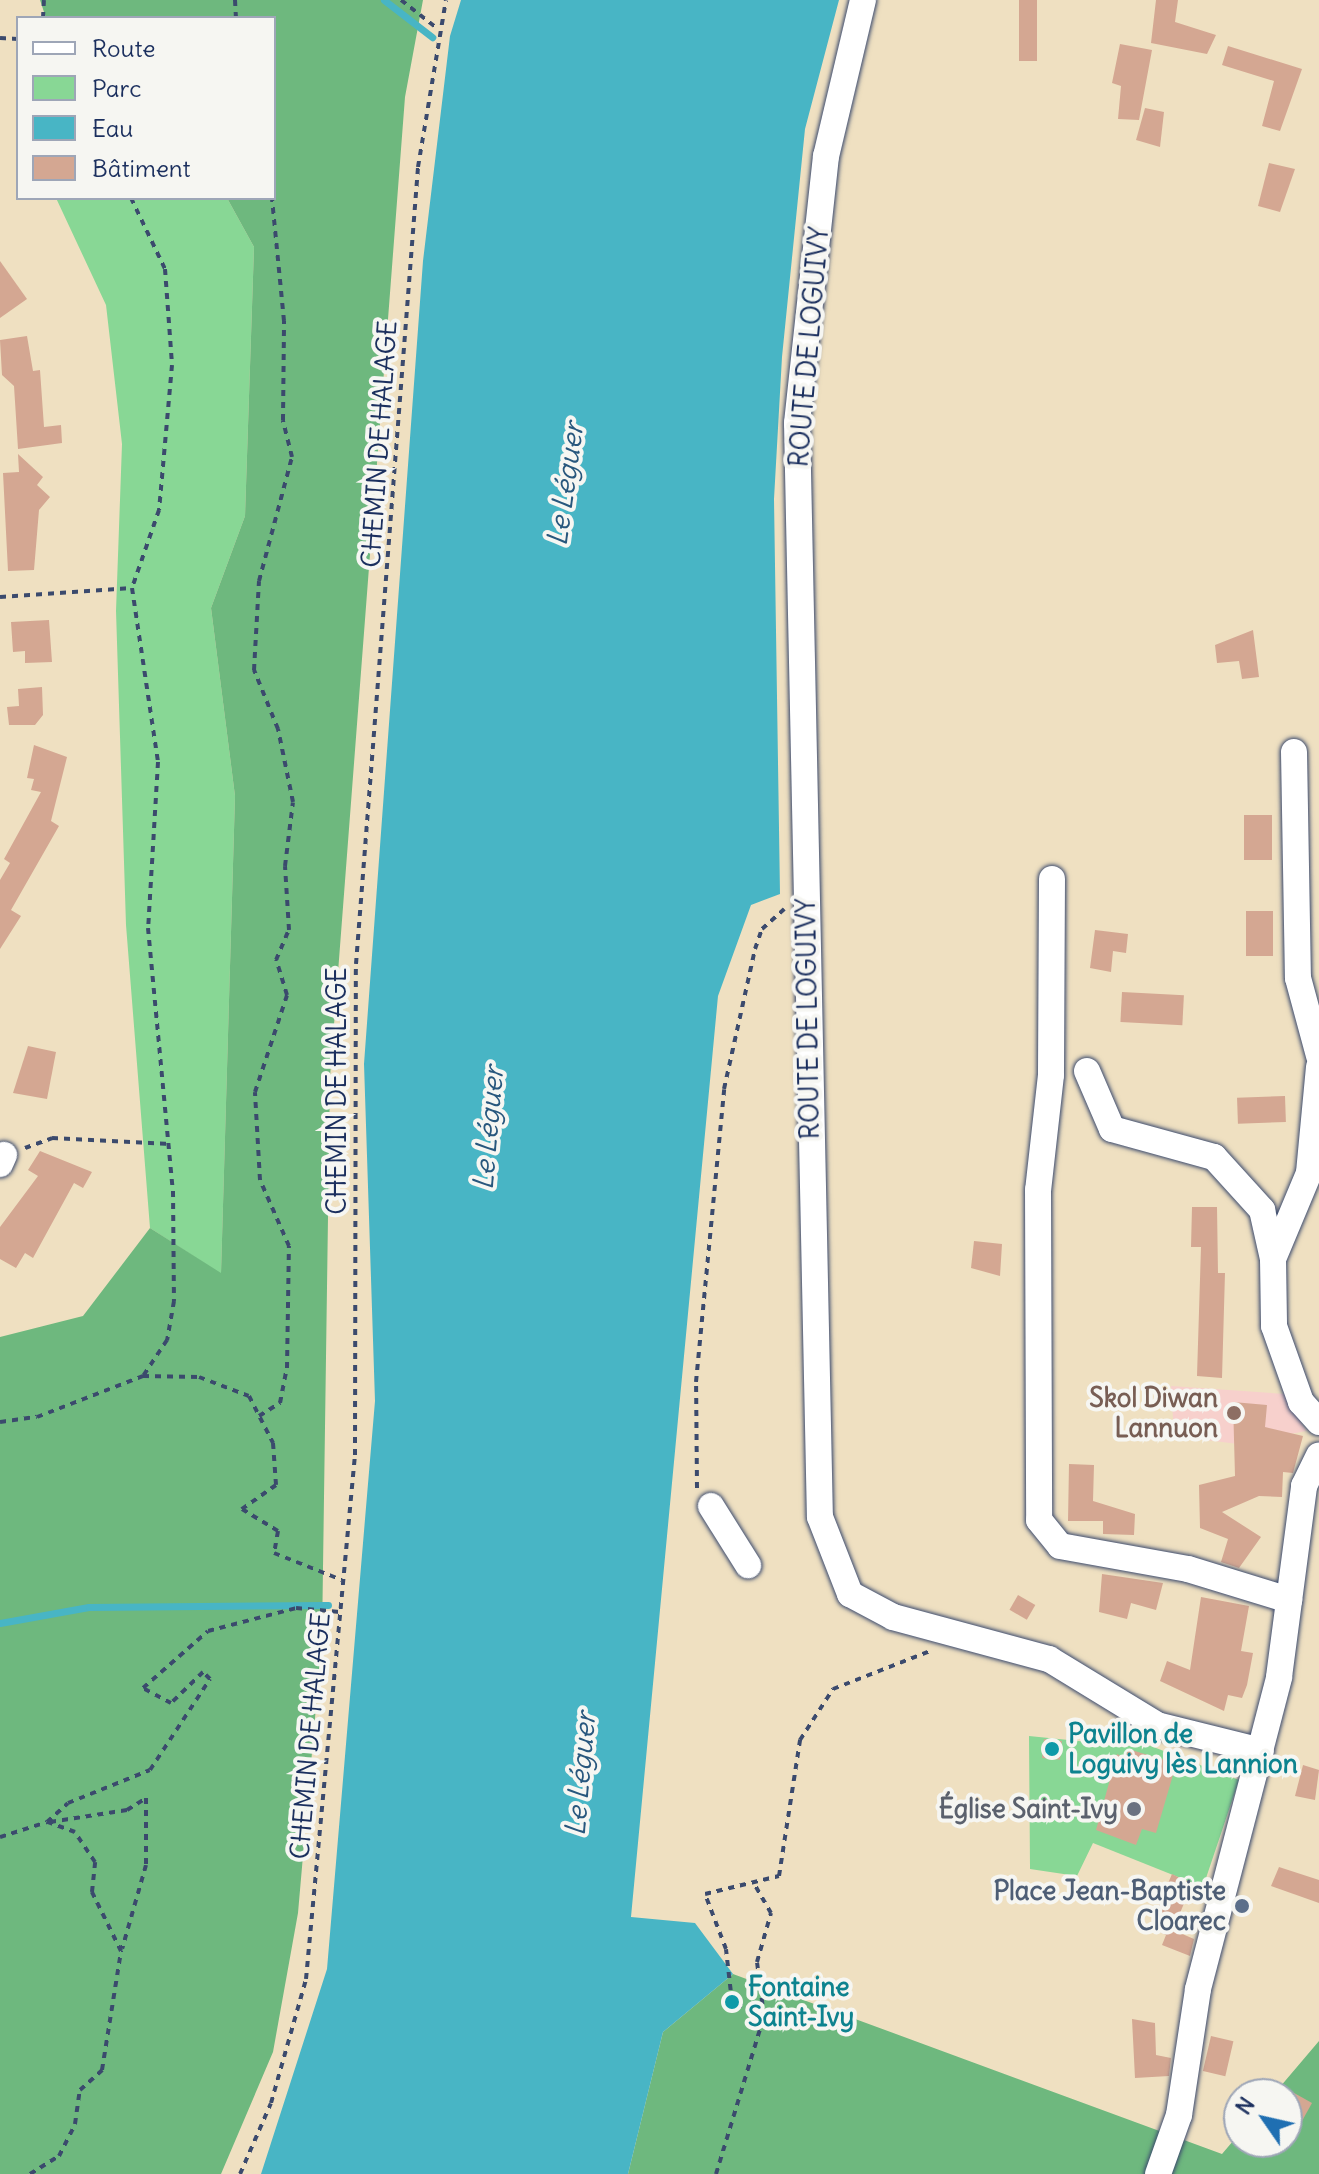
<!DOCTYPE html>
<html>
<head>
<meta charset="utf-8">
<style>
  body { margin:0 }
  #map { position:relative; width:1319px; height:2174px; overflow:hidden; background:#efe0c1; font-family:Delius,sans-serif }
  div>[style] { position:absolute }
  .built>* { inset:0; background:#f7d0cc }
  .green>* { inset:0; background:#88d795 }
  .forest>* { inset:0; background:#6eb87e }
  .water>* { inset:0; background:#48b5c5 }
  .stream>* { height:7px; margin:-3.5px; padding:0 3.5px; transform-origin:3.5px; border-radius:3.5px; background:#48b5c5 }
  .building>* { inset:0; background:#d4a792; transform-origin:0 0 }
  .path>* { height:4px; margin-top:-2px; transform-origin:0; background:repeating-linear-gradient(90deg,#3b4a6d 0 6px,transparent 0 12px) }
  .roads { filter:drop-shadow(0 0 2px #3b4a6d) drop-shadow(0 0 2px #3b4a6d) }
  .street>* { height:26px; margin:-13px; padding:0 13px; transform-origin:13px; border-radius:13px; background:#fff }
  .dots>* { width:22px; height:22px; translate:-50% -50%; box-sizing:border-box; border:4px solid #f6f6f2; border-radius:50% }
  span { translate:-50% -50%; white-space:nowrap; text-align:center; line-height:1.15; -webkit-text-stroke:8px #f6f6f2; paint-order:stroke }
  .street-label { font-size:26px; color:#1b2f5e }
  .education-label { font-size:26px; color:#785e54; font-weight:700 }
  .right { translate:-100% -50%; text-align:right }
  .culture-label { font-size:26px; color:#0d838f; font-weight:700 }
  .left { translate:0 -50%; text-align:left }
  .worship-label { font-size:26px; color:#5b616d; font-weight:700 }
  .service-label { font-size:26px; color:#4e5e75; font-weight:700 }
  .water-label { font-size:28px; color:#28577d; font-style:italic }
  .legend { position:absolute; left:16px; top:16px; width:260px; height:184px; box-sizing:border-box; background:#f6f6f2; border:2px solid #9ea6b7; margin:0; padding:10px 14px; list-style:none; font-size:24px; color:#1b2f5e }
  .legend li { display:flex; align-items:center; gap:16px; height:40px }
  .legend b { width:40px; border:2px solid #9ea6b7 }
  .north { position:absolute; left:1223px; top:2078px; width:80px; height:80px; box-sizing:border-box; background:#f6f6f2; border:2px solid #9ea6b7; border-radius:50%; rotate:304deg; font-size:22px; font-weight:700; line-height:32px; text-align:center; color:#1b2f5e }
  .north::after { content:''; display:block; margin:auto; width:28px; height:36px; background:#1f6fb2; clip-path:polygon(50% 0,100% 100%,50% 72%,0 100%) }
</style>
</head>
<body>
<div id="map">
  <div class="built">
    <i style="clip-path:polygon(1171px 1386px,1285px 1394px,1306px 1431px,1238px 1444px,1174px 1436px)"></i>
  </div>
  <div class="green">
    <i style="clip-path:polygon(56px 198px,227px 198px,254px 247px,245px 516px,211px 608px,235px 796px,221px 1274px,150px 1228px,126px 925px,116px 611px,122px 444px,106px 305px)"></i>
    <i style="clip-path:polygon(1112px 1731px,1239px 1780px,1203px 1887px,1093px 1843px,1077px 1876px,1030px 1869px,1029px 1736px,1108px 1744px)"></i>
  </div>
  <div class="forest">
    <i style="clip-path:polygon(40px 0,423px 0,405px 97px,330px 1077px,322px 1638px,298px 1913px,273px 2052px,221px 2174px,0 2174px,0 1337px,83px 1316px,150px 1228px,221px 1273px,235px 796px,211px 608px,245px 516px,254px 247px,227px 198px,274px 198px,274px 18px,46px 18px)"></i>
    <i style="clip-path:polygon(733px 1974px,1222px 2154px,1239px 2134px,1239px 2142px,1287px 2142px,1287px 2094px,1274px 2094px,1319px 2041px,1319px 2174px,628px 2174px,663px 2032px)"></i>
  </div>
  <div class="water">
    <i style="clip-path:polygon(461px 0,839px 0,805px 129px,782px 357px,774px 499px,780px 894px,751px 905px,718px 996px,631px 1917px,695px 1923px,733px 1974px,663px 2032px,628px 2174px,261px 2174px,327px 1969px,375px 1401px,364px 1064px,423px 261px,450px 36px)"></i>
  </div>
  <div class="stream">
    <i style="left:384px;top:0;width:61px;rotate:37.6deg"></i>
    <i style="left:0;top:1623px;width:90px;rotate:-10.2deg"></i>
    <i style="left:89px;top:1607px;width:239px;rotate:-0.5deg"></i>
  </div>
  <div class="building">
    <i style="left:1019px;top:0;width:18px;height:61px"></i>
    <i style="clip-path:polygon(1156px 0,1178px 0,1175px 22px,1216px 35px,1207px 54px,1151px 43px)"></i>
    <i style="clip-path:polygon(1120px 44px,1152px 50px,1139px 120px,1118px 119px,1121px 86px,1112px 83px)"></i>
    <i style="clip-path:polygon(1228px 46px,1302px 69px,1280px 131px,1262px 126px,1274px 81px,1222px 65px)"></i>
    <i style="clip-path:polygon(1145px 108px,1164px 112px,1160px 147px,1136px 140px)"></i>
    <i style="clip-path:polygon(1269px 163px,1295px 169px,1280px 212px,1258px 206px)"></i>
    <i style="clip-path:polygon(0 261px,27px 299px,0 318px)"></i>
    <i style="clip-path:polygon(27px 336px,33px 371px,40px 370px,44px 427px,61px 425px,62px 443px,18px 449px,14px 386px,2px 375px,0 340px)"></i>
    <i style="clip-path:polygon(18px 454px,43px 477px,37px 485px,50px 497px,39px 510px,34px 570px,8px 571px,3px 473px,19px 472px)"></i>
    <i style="clip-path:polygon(49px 620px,52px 662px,25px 663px,25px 651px,13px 652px,11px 622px)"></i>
    <i style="clip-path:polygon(1253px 630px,1259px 677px,1242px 679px,1239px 661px,1217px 663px,1215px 645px)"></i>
    <i style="clip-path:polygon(42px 687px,43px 715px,35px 725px,9px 725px,7px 707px,19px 706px,18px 689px)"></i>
    <i style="clip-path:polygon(34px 745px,67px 757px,51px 821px,59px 826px,11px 910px,21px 916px,0 949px,0 880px,10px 863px,4px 859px,41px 792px,31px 790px,34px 779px,27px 778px)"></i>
    <i style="left:1244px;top:815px;width:28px;height:45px"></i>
    <i style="left:1246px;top:911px;width:27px;height:45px"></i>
    <i style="clip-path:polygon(1095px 930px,1128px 934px,1126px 953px,1113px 951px,1111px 972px,1090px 968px)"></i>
    <i style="left:1122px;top:992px;width:62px;height:30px;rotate:3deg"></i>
    <i style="clip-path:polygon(28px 1046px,56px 1052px,47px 1099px,13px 1093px)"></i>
    <i style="left:1285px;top:1096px;width:26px;height:48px;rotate:88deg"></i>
    <i style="clip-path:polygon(40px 1151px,92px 1172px,83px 1188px,74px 1183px,33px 1258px,25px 1253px,16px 1268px,0 1259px,0 1227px,38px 1176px,28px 1170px)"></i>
    <i style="clip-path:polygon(1192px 1207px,1217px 1207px,1218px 1273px,1225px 1273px,1222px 1378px,1197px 1376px,1201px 1247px,1191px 1247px)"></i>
    <i style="clip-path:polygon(974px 1241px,1002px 1244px,1000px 1276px,971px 1268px)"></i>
    <i style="clip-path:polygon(1233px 1402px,1267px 1405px,1265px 1427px,1303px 1436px,1293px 1473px,1283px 1472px,1282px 1497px,1259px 1496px,1222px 1512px,1261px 1537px,1239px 1568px,1221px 1562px,1228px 1539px,1200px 1528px,1199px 1485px,1235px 1476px)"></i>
    <i style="clip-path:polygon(1069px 1464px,1094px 1465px,1093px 1501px,1135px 1514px,1134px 1535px,1103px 1534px,1103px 1521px,1068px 1521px)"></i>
    <i style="clip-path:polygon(1102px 1574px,1163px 1583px,1156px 1610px,1131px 1603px,1127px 1619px,1099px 1612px)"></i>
    <i style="left:1018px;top:1595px;width:20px;height:17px;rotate:30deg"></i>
    <i style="clip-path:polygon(1201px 1597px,1249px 1606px,1241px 1651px,1253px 1653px,1247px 1685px,1242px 1698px,1228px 1695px,1224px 1711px,1160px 1681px,1167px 1661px,1190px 1670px)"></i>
    <i style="left:1044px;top:1739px;width:18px;height:19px;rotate:6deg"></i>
    <i style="clip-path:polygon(1128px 1749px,1165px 1760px,1163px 1770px,1173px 1775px,1156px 1833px,1142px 1829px,1136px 1845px,1096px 1830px,1117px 1754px,1125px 1758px)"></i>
    <i style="clip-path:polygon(1303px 1765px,1319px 1770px,1315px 1800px,1295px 1796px)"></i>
    <i style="clip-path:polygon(1279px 1867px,1319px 1880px,1319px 1903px,1271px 1886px)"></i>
    <i style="clip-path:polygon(1172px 1874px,1192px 1884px,1173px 1930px,1194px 1939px,1190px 1956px,1162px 1945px,1166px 1935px,1149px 1928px)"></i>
    <i style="clip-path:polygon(1132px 2019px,1155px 2023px,1156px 2055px,1171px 2058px,1169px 2076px,1135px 2078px)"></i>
    <i style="left:1211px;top:2036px;width:23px;height:36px;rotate:13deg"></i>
    <i style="clip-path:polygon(1287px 2089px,1312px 2103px,1302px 2121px,1287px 2112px)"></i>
  </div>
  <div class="path">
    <i style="left:235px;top:0;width:18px;rotate:87deg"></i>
    <i style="left:401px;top:0;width:47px;rotate:38.1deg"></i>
    <i style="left:43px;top:18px;width:18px;rotate:-87deg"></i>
    <i style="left:0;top:38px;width:18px;rotate:3deg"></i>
    <i style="left:131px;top:198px;width:79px;rotate:64.4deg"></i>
    <i style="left:165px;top:269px;width:96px;rotate:85.8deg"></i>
    <i style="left:172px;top:365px;width:146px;rotate:95.1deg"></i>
    <i style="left:159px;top:510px;width:83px;rotate:109.1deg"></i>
    <i style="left:132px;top:588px;width:176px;rotate:81.5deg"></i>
    <i style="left:158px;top:762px;width:166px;rotate:93.4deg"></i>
    <i style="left:148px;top:928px;width:264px;rotate:84.6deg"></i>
    <i style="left:173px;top:1191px;width:110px;rotate:89.5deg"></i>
    <i style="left:174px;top:1301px;width:40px;rotate:100deg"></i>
    <i style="left:167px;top:1340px;width:43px;rotate:123.7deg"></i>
    <i style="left:0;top:597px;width:132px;rotate:-3.9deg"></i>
    <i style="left:25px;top:1148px;width:29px;rotate:-20deg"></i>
    <i style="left:52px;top:1138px;width:118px;rotate:2.9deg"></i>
    <i style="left:259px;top:1416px;width:25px;rotate:-32deg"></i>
    <i style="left:280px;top:1403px;width:36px;rotate:-79deg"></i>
    <i style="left:287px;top:1368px;width:122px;rotate:-89.1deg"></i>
    <i style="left:289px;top:1246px;width:72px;rotate:-113.7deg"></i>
    <i style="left:260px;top:1180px;width:88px;rotate:-93.3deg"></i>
    <i style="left:255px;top:1092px;width:102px;rotate:-71.7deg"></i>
    <i style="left:287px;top:995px;width:37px;rotate:-107deg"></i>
    <i style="left:276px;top:960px;width:33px;rotate:-67deg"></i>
    <i style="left:289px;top:930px;width:64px;rotate:-93.6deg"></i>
    <i style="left:285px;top:866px;width:64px;rotate:-82.9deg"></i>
    <i style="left:293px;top:802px;width:75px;rotate:-101.6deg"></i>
    <i style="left:278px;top:729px;width:64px;rotate:-112.1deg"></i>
    <i style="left:254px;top:670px;width:89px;rotate:-86.8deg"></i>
    <i style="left:259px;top:581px;width:128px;rotate:-75.1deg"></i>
    <i style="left:292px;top:457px;width:38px;rotate:-104deg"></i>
    <i style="left:283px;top:420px;width:99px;rotate:-89.4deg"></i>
    <i style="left:284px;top:321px;width:124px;rotate:-95.6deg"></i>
    <i style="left:0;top:1422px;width:37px;rotate:-8deg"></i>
    <i style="left:37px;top:1417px;width:114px;rotate:-21.1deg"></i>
    <i style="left:143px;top:1376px;width:56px;rotate:1deg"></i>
    <i style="left:199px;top:1377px;width:53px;rotate:20.8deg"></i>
    <i style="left:249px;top:1396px;width:53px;rotate:62.9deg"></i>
    <i style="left:273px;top:1443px;width:42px;rotate:85.9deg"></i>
    <i style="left:276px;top:1485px;width:42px;rotate:144.8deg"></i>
    <i style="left:242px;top:1509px;width:42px;rotate:31.4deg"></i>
    <i style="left:278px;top:1531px;width:22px;rotate:100deg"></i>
    <i style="left:274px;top:1553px;width:73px;rotate:21.7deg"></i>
    <i style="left:697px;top:1488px;width:106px;rotate:-90.5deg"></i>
    <i style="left:696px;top:1382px;width:294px;rotate:-84.5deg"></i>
    <i style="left:724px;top:1089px;width:143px;rotate:-77.5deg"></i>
    <i style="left:755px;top:949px;width:21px;rotate:-71deg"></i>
    <i style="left:762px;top:929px;width:30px;rotate:-42deg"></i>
    <i style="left:50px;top:1822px;width:78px;rotate:-8.9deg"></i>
    <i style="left:127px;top:1810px;width:22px;rotate:-32deg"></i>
    <i style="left:146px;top:1798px;width:67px;rotate:90deg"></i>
    <i style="left:146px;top:1865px;width:87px;rotate:105.9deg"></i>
    <i style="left:0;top:1837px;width:49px;rotate:-17.7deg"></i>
    <i style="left:47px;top:1822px;width:28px;rotate:-42deg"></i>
    <i style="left:68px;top:1803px;width:88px;rotate:-21.9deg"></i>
    <i style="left:150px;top:1770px;width:109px;rotate:-56.6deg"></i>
    <i style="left:210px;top:1679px;width:10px;rotate:-135deg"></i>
    <i style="left:203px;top:1672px;width:45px;rotate:135.9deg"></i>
    <i style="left:171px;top:1703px;width:32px;rotate:-152deg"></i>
    <i style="left:143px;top:1688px;width:86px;rotate:-41.2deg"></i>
    <i style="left:208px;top:1631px;width:91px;rotate:-14.6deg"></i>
    <i style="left:296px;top:1608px;width:44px;rotate:5.2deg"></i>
    <i style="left:764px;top:2016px;width:35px;rotate:-156deg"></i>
    <i style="left:732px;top:2002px;width:53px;rotate:-96.5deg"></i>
    <i style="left:726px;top:1949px;width:59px;rotate:-110.9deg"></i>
    <i style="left:705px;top:1894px;width:76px;rotate:-13.7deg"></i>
    <i style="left:779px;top:1876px;width:138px;rotate:-81.2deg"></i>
    <i style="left:800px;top:1740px;width:61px;rotate:-57.1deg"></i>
    <i style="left:833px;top:1689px;width:104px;rotate:-21.4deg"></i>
    <i style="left:30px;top:2174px;width:34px;rotate:-32deg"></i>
    <i style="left:59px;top:2156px;width:36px;rotate:-63deg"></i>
    <i style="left:75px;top:2124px;width:34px;rotate:-82deg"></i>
    <i style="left:80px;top:2090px;width:30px;rotate:-42deg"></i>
    <i style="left:102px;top:2070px;width:121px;rotate:-80.9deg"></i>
    <i style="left:121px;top:1951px;width:66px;rotate:-116.2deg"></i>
    <i style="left:92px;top:1892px;width:30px;rotate:-84deg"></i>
    <i style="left:95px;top:1862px;width:36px;rotate:-124deg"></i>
    <i style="left:75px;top:1832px;width:30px;rotate:-160deg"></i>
    <i style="left:240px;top:2174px;width:77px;rotate:-66.4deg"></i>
    <i style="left:271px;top:2103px;width:129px;rotate:-74.2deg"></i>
    <i style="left:306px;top:1979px;width:526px;rotate:-84.66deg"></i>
    <i style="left:355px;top:1455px;width:491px;rotate:-89.9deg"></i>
    <i style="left:356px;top:964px;width:799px;rotate:-85.55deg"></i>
    <i style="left:418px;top:167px;width:169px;rotate:-80.5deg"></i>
    <i style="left:716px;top:2174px;width:165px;rotate:-73.1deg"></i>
    <i style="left:764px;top:2016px;width:54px;rotate:-97.4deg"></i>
    <i style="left:757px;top:1962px;width:51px;rotate:-74.1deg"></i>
    <i style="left:771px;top:1913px;width:34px;rotate:-120deg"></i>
  </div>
  <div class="roads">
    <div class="street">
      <i style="left:863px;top:0;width:160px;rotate:103.3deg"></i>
      <i style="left:826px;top:156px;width:269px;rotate:96.2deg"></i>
      <i style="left:797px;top:423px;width:1094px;rotate:88.8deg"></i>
      <i style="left:820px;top:1517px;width:83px;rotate:68.7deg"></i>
      <i style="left:850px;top:1594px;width:49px;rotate:28.1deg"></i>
      <i style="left:893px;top:1617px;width:162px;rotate:15.1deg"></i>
      <i style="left:1049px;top:1659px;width:127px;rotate:31.4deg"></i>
      <i style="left:1157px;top:1725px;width:107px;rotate:14deg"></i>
      <i style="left:1294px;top:752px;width:226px;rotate:89deg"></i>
      <i style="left:1298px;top:978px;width:81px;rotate:74.9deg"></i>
      <i style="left:1052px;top:879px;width:196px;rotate:90.3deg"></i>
      <i style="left:1051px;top:1075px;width:116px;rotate:96.4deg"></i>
      <i style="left:1038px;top:1190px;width:330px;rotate:89.8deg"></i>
      <i style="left:1039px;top:1520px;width:33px;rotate:51deg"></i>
      <i style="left:1060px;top:1546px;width:130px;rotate:10.2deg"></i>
      <i style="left:1188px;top:1569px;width:106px;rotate:17.1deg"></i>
      <i style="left:1319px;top:1067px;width:106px;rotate:95.4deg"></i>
      <i style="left:1309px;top:1173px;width:93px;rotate:112.7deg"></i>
      <i style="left:1273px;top:1259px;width:67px;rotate:89.1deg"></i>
      <i style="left:1274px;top:1326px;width:81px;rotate:70.4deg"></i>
      <i style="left:1301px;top:1402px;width:27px;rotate:48deg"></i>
      <i style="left:1087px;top:1071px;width:63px;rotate:66.7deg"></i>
      <i style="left:1112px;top:1129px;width:106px;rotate:15.4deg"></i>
      <i style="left:1214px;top:1157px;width:72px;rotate:47.8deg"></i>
      <i style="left:1262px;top:1210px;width:50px;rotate:77.3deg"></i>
      <i style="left:0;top:1164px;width:10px;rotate:-66deg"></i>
      <i style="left:711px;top:1506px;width:70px;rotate:57.9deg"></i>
      <i style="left:1158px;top:2174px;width:63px;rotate:-70.4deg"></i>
      <i style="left:1179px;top:2115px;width:127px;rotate:-81.4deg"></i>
      <i style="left:1198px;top:1989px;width:322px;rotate:-75.4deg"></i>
      <i style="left:1279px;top:1677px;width:193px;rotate:-82.5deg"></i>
      <i style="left:1304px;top:1486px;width:34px;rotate:-64deg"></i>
    </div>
  </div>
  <div class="dots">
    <i style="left:1234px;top:1413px;background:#8d6e63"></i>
    <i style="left:1052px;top:1749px;background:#0f9aa8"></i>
    <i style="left:1134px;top:1809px;background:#6b7280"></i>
    <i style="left:1242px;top:1906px;background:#5c6f8a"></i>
    <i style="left:732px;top:2002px;background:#0f9aa8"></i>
  </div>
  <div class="street-label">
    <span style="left:809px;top:347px;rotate:-85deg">ROUTE DE LOGUIVY</span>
    <span style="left:379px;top:444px;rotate:-86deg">CHEMIN DE HALAGE</span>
    <span style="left:808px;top:1019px;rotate:-91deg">ROUTE DE LOGUIVY</span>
    <span style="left:337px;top:1091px;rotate:-90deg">CHEMIN DE HALAGE</span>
    <span style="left:310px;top:1736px;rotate:-85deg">CHEMIN DE HALAGE</span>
  </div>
  <div class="education-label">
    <span class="right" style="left:1218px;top:1413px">Skol Diwan<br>Lannuon</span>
  </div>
  <div class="culture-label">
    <span class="left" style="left:1068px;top:1749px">Pavillon de<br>Loguivy lès Lannion</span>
    <span class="left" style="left:748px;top:2002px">Fontaine<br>Saint-Ivy</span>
  </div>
  <div class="worship-label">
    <span class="right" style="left:1118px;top:1809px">Église Saint-Ivy</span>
  </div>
  <div class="service-label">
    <span class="right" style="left:1226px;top:1906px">Place Jean-Baptiste<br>Cloarec</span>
  </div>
  <div class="water-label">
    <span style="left:565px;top:484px;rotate:-82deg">Le Léguer</span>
    <span style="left:488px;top:1128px;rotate:-85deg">Le Léguer</span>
    <span style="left:580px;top:1774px;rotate:-85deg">Le Léguer</span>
  </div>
  <ul class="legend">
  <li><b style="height:10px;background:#fff"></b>Route</li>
  <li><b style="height:22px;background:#88d795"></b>Parc</li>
  <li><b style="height:22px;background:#48b5c5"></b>Eau</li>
  <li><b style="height:22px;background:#d4a792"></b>Bâtiment</li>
  </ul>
  <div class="north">N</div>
</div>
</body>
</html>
